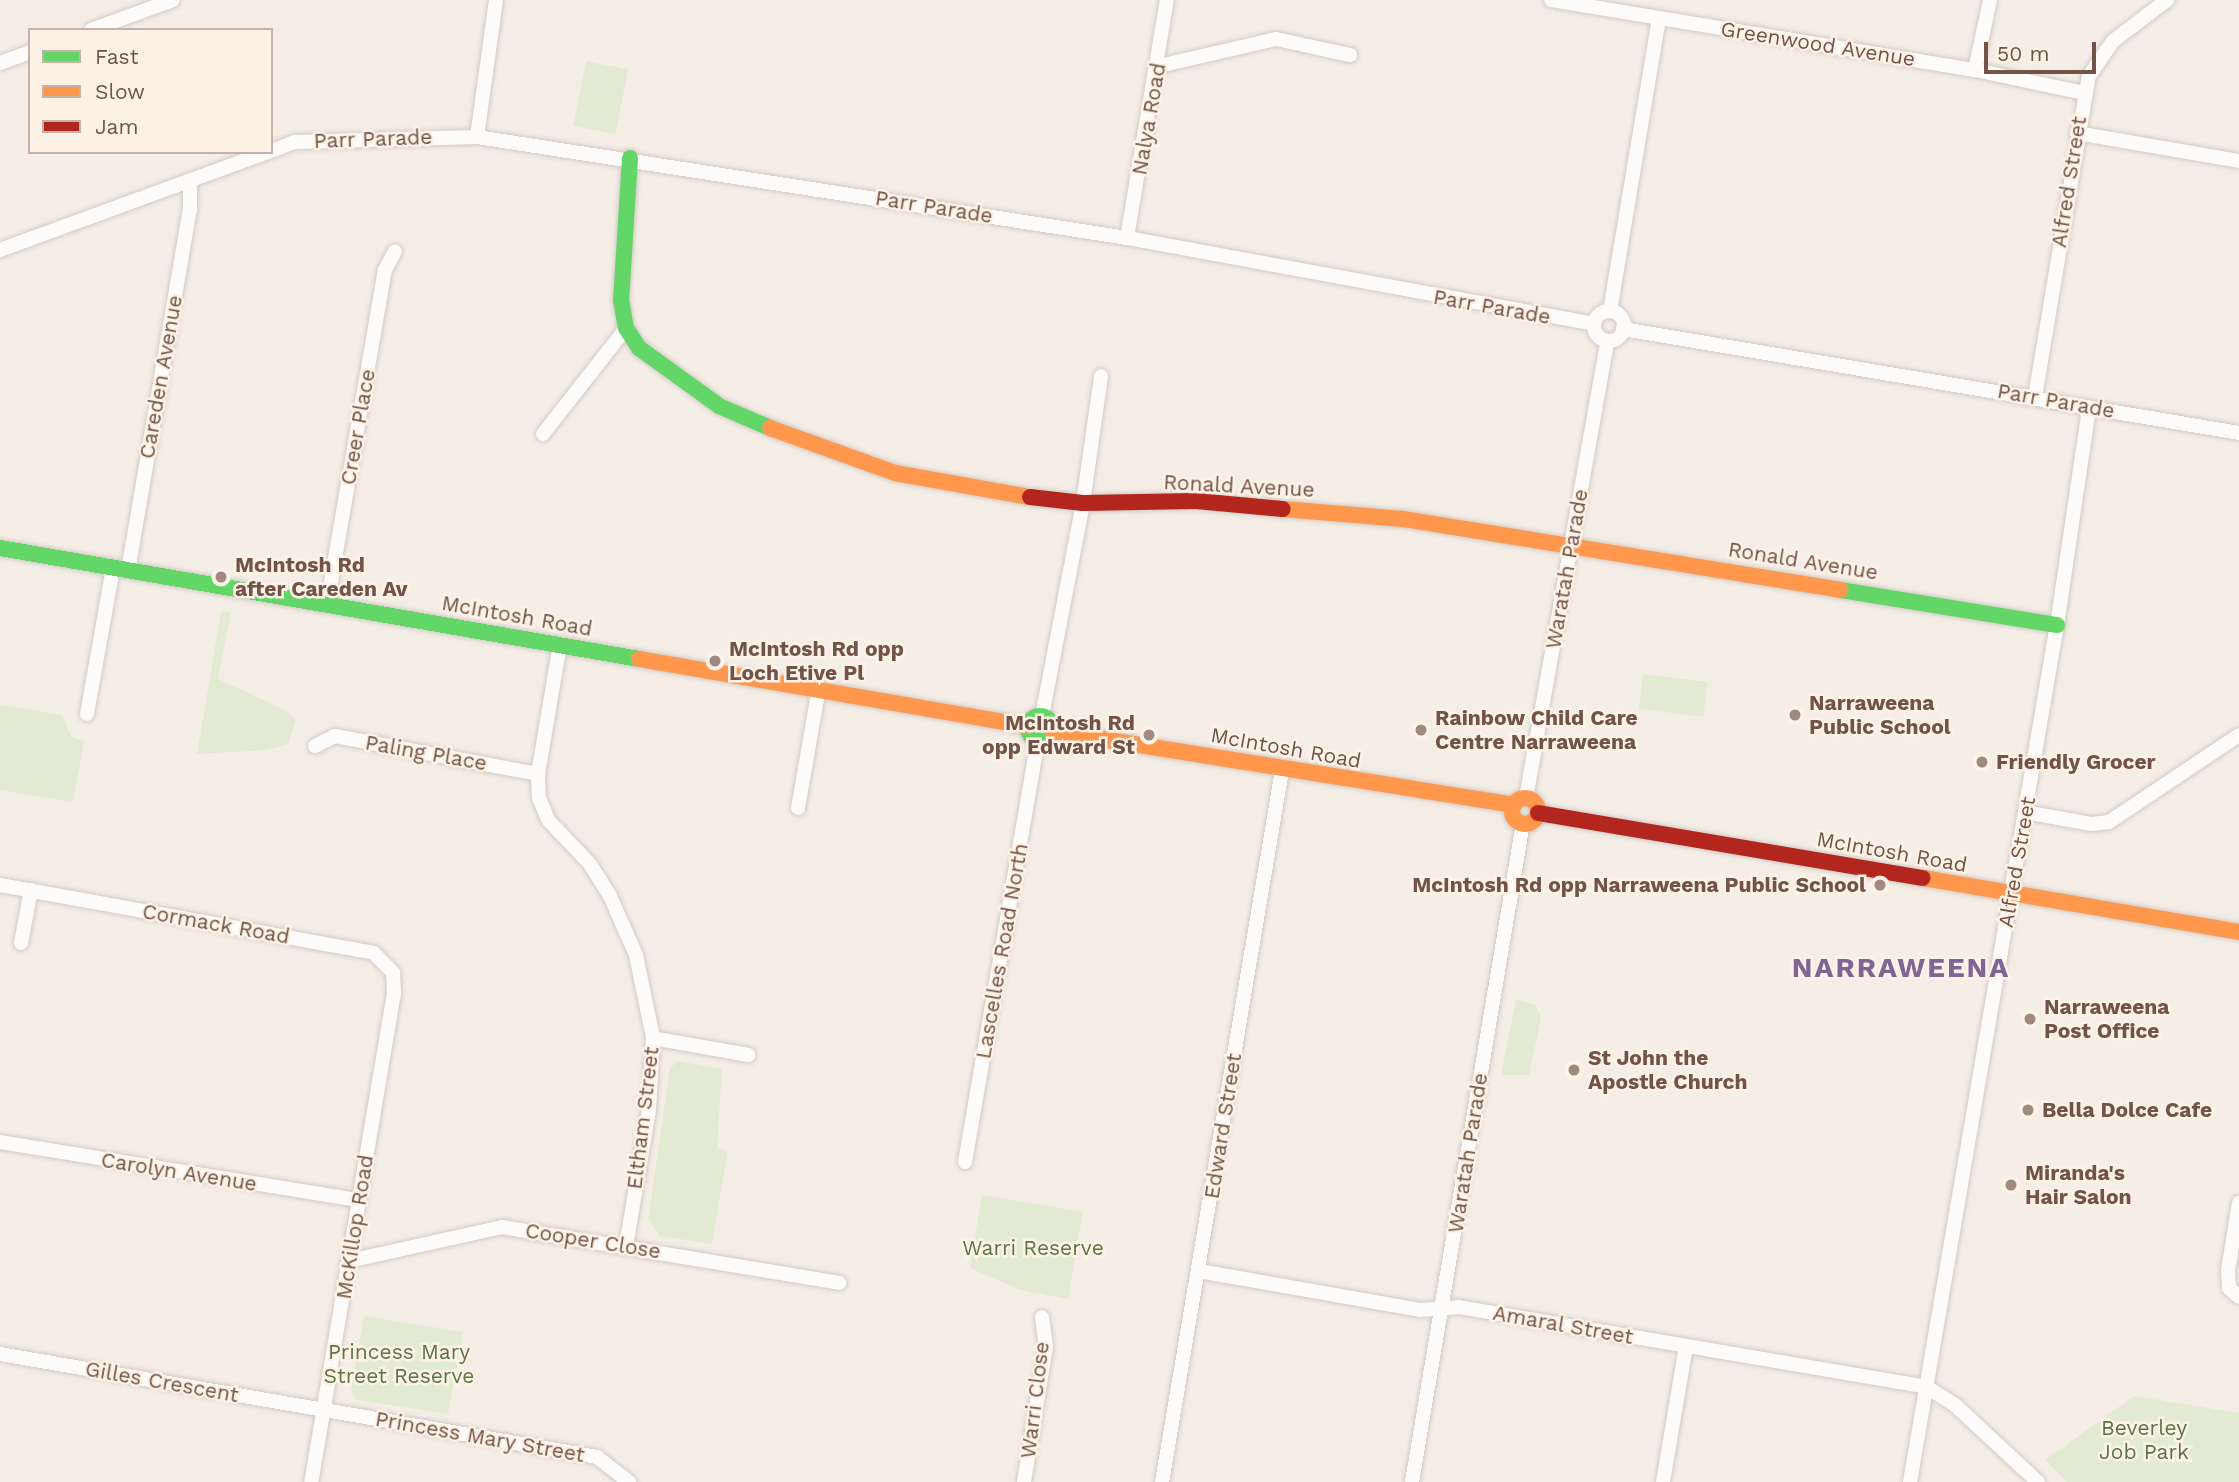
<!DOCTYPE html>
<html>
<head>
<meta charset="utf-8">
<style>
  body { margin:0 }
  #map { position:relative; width:2239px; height:1482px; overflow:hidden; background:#f5eee7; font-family:"Work Sans",sans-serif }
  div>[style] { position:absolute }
  .green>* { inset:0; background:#e3ead2; transform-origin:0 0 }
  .roads { filter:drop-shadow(0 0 2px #d3cac5) drop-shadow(0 0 2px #d3cac5) }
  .street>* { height:14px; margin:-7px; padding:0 7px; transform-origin:7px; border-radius:7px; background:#fefcfb }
  .street>.ring { margin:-7px; padding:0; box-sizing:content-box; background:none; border:14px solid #fefcfb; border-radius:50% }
  .fast>* { height:16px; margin:-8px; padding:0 8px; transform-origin:8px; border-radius:8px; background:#63d668 }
  .fast>.ring { margin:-8px; padding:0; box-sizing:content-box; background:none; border:16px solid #63d668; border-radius:50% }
  .slow>* { height:16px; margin:-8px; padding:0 8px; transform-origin:8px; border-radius:8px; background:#ff974d }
  .slow>.ring { margin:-8px; padding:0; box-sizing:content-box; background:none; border:16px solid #ff974d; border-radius:50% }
  .jam>* { height:16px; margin:-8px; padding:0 8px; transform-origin:8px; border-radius:8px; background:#b3261e }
  .dots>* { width:19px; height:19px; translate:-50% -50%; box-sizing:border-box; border:4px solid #fef2e7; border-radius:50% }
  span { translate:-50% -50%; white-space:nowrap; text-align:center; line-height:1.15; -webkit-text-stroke:5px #fef2e7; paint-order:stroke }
  .street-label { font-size:21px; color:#715349 }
  .poi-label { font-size:21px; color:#715349; font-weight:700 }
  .left { translate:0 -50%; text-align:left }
  .right { translate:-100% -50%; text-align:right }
  .park-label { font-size:21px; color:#577642 }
  .district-label { font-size:28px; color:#7f6594; font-weight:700; letter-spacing:2px }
  .legend { position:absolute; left:28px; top:28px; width:245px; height:126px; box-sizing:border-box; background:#fef2e7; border:2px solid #c6b2a8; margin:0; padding:9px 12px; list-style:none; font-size:21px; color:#715349 }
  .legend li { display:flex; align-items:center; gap:14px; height:35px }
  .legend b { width:35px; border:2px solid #c6b2a8 }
  .scale { position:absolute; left:1984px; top:42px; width:112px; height:32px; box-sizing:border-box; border:4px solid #715349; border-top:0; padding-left:9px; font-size:21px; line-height:24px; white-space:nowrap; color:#715349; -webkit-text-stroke:5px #fef2e7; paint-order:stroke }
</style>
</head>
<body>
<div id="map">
  <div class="green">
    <i style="left:586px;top:61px;width:43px;height:66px;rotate:11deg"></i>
    <i style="clip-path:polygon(221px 611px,231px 612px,218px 679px,285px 710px,296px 720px,288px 744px,267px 750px,197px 754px)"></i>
    <i style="left:1643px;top:674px;width:65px;height:35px;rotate:7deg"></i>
    <i style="clip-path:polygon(0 705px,62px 715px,71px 736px,84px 742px,73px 802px,0 790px)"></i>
    <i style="clip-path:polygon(1516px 999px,1536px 1005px,1541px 1018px,1529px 1075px,1501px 1075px)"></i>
    <i style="clip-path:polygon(678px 1061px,722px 1069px,717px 1148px,728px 1151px,712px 1244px,660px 1236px,648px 1219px,670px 1068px)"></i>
    <i style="clip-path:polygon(982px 1195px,1083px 1212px,1068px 1299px,1020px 1290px,970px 1268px)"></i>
    <i style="clip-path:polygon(364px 1316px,463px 1332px,448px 1414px,356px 1400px,351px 1391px)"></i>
    <i style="clip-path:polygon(2134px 1396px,2239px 1413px,2239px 1482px,2067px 1482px,2045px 1460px)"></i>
  </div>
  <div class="roads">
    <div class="street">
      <i style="left:1551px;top:0;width:430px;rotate:9.4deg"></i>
      <i style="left:1975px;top:70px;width:111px;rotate:11.9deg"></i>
      <i style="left:91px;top:30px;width:87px;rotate:-20.1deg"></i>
      <i style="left:0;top:63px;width:32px;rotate:-20deg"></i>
      <i style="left:1159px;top:66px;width:120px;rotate:-13deg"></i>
      <i style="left:1276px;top:39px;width:76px;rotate:12.2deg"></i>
      <i style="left:1975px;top:70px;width:72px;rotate:-77.9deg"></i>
      <i style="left:2077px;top:133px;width:164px;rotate:9.8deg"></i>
      <i style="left:477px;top:137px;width:138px;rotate:-82.1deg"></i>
      <i style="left:271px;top:151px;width:26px;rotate:-21deg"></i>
      <i style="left:295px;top:142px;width:182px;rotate:-1.6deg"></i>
      <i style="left:477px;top:137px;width:658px;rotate:8.83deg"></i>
      <i style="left:1127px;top:238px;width:475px;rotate:10.4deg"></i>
      <i style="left:1127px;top:238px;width:241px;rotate:-80.5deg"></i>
      <i style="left:0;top:250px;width:285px;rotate:-20.1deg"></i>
      <i style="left:1610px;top:311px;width:296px;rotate:-80.5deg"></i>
      <i class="ring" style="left:1594px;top:311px;width:16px;height:16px"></i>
      <i style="left:1623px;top:329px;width:625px;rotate:9.58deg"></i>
      <i style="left:2035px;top:397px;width:326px;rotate:-80.5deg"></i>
      <i style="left:2089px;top:76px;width:42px;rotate:-55.6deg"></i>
      <i style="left:2113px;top:41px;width:68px;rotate:-37.2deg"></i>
      <i style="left:543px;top:434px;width:135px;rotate:-51.9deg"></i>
      <i style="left:128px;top:571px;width:366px;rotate:-80.3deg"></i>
      <i style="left:190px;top:210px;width:28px;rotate:-90deg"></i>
      <i style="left:327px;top:605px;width:340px;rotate:-80.2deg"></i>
      <i style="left:385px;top:270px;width:21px;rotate:-62deg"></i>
      <i style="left:560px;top:644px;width:132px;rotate:99.6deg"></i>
      <i style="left:538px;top:774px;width:24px;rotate:88deg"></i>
      <i style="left:539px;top:798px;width:25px;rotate:67deg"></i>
      <i style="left:549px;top:821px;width:59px;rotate:46.4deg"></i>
      <i style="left:590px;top:864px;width:38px;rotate:58deg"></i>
      <i style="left:610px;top:896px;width:64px;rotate:66.2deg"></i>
      <i style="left:636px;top:955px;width:85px;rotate:78.4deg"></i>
      <i style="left:653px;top:1038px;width:72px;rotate:93.2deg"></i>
      <i style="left:649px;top:1110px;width:138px;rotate:99.6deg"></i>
      <i style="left:87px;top:714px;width:148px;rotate:-79.9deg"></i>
      <i style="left:1042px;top:716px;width:217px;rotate:-79.1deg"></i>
      <i style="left:1083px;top:503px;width:128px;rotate:-81.9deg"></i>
      <i style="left:315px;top:746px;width:22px;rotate:-27deg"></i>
      <i style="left:335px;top:736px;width:207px;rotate:10.6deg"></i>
      <i style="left:1526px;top:798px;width:464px;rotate:-79.9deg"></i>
      <i style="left:798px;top:808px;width:122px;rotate:-80.1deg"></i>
      <i style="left:2025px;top:812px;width:68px;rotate:10.2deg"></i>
      <i style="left:2092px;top:824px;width:17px;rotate:-7deg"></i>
      <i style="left:2109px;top:822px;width:156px;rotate:-33.8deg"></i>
      <i style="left:0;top:885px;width:380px;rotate:10.3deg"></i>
      <i style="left:374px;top:953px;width:28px;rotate:46deg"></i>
      <i style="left:393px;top:973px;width:20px;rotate:87deg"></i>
      <i style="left:394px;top:993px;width:496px;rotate:99.6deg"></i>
      <i style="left:21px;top:943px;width:54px;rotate:-79.3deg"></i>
      <i style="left:653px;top:1038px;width:97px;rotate:10.1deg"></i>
      <i style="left:0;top:1142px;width:364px;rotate:9.2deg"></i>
      <i style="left:965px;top:1162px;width:428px;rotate:-80.2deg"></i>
      <i style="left:2239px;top:1203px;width:68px;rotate:99.3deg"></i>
      <i style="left:2228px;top:1270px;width:18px;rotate:87deg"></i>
      <i style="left:2229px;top:1288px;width:13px;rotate:42deg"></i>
      <i style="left:349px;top:1261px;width:157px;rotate:-12.5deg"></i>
      <i style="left:502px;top:1227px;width:342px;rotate:9.4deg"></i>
      <i style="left:1199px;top:1271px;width:224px;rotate:10deg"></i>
      <i style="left:1420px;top:1310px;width:39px;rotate:-4deg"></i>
      <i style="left:1459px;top:1307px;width:475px;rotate:9.7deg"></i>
      <i style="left:1927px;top:1387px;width:33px;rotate:33deg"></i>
      <i style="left:1955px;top:1405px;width:113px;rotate:42.9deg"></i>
      <i style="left:0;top:1354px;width:606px;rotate:9.79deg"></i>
      <i style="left:597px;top:1457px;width:41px;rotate:38deg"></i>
      <i style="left:1024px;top:1482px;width:138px;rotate:-80.8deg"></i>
      <i style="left:1046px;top:1346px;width:29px;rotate:-98deg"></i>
      <i style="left:1162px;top:1482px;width:722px;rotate:-80.43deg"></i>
      <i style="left:1412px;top:1482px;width:668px;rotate:-80.44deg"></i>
      <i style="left:1663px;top:1482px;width:138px;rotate:-80.4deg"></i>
      <i style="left:1910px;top:1482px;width:870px;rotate:-80.27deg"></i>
      <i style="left:2057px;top:625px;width:220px;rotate:-81.6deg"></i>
    </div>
    <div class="fast">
      <i style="left:630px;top:158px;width:142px;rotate:93.6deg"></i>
      <i style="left:621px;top:300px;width:28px;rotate:80deg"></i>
      <i style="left:626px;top:328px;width:24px;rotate:57deg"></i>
      <i style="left:639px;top:348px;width:99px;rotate:35.9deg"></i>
      <i style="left:719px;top:406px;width:56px;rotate:23.3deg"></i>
      <i style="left:0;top:548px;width:649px;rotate:9.85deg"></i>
      <i style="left:1840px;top:590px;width:220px;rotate:9.2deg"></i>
      <i class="ring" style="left:1028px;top:716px;width:8px;height:8px"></i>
    </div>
    <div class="slow">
      <i style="left:770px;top:428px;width:133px;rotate:19.8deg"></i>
      <i style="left:895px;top:473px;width:137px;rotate:10.1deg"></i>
      <i style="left:1283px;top:509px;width:120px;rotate:4.8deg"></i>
      <i style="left:1403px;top:519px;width:443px;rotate:9.2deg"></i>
      <i style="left:639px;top:659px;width:394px;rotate:9.8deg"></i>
      <i style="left:1052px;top:731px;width:468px;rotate:9.1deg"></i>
      <i class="ring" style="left:1512px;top:798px;width:10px;height:10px"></i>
      <i style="left:1923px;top:878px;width:321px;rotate:9.7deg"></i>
    </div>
    <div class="jam">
      <i style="left:1030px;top:497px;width:53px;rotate:6.5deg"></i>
      <i style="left:1083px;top:503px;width:113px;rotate:-1deg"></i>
      <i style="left:1196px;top:501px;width:87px;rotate:5.3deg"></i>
      <i style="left:1538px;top:813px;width:390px;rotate:9.6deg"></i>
    </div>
  </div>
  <div class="dots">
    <i style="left:221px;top:577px;background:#9f8980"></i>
    <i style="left:715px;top:661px;background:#9f8980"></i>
    <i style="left:1795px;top:715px;background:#9f8980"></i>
    <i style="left:1421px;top:730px;background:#9f8980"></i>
    <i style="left:1149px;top:735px;background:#9f8980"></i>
    <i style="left:1982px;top:762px;background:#9f8980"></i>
    <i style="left:1880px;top:885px;background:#9f8980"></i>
    <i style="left:2030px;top:1019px;background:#9f8980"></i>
    <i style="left:1574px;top:1070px;background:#9f8980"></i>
    <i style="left:2028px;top:1110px;background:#9f8980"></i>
    <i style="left:2011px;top:1185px;background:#9f8980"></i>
  </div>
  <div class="street-label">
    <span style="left:1818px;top:44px;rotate:9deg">Greenwood Avenue</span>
    <span style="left:1149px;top:119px;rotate:-80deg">Nalya Road</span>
    <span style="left:373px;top:139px;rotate:-2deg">Parr Parade</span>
    <span style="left:2069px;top:182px;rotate:-81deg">Alfred Street</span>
    <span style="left:934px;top:207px;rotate:9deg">Parr Parade</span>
    <span style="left:1492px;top:307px;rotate:10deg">Parr Parade</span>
    <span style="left:161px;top:377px;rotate:-80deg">Careden Avenue</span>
    <span style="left:2056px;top:401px;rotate:10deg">Parr Parade</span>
    <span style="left:358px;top:427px;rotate:-80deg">Creer Place</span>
    <span style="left:1239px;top:486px;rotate:3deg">Ronald Avenue</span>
    <span style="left:1803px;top:561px;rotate:9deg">Ronald Avenue</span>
    <span style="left:1567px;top:569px;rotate:-80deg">Waratah Parade</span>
    <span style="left:517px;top:616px;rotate:10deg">McIntosh Road</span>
    <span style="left:1286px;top:748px;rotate:10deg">McIntosh Road</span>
    <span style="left:426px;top:753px;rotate:10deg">Paling Place</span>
    <span style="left:1892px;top:852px;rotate:10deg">McIntosh Road</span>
    <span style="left:2017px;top:862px;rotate:-80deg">Alfred Street</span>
    <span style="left:216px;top:924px;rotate:10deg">Cormack Road</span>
    <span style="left:1002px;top:951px;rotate:-80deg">Lascelles Road North</span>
    <span style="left:643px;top:1118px;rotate:-83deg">Eltham Street</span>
    <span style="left:1223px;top:1126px;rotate:-81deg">Edward Street</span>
    <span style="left:1468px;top:1153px;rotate:-81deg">Waratah Parade</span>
    <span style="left:179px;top:1172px;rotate:9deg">Carolyn Avenue</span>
    <span style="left:355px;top:1227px;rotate:-81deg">McKillop Road</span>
    <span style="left:593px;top:1241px;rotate:9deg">Cooper Close</span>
    <span style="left:1563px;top:1325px;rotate:10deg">Amaral Street</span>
    <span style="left:162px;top:1382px;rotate:10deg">Gilles Crescent</span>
    <span style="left:1035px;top:1400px;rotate:-83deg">Warri Close</span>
    <span style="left:480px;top:1437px;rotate:10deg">Princess Mary Street</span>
  </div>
  <div class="poi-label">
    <span class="left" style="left:235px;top:577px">McIntosh Rd<br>after Careden Av</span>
    <span class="left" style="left:729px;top:661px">McIntosh Rd opp<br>Loch Etive Pl</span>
    <span class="left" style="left:1809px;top:715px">Narraweena<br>Public School</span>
    <span class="left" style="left:1435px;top:730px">Rainbow Child Care<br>Centre Narraweena</span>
    <span class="right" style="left:1135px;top:735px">McIntosh Rd<br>opp Edward St</span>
    <span class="left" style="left:1996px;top:762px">Friendly Grocer</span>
    <span class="right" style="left:1866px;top:885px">McIntosh Rd opp Narraweena Public School</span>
    <span class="left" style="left:2044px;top:1019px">Narraweena<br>Post Office</span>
    <span class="left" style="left:1588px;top:1070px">St John the<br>Apostle Church</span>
    <span class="left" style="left:2042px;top:1110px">Bella Dolce Cafe</span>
    <span class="left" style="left:2025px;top:1185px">Miranda's<br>Hair Salon</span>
  </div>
  <div class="park-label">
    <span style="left:1033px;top:1248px">Warri Reserve</span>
    <span style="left:399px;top:1364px">Princess Mary<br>Street Reserve</span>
    <span style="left:2144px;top:1440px">Beverley<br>Job Park</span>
  </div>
  <div class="district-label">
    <span style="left:1901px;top:968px">NARRAWEENA</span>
  </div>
  <ul class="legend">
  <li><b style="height:9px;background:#63d668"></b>Fast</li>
  <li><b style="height:9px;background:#ff974d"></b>Slow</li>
  <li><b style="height:9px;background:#b3261e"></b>Jam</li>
  </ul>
  <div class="scale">50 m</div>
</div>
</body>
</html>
